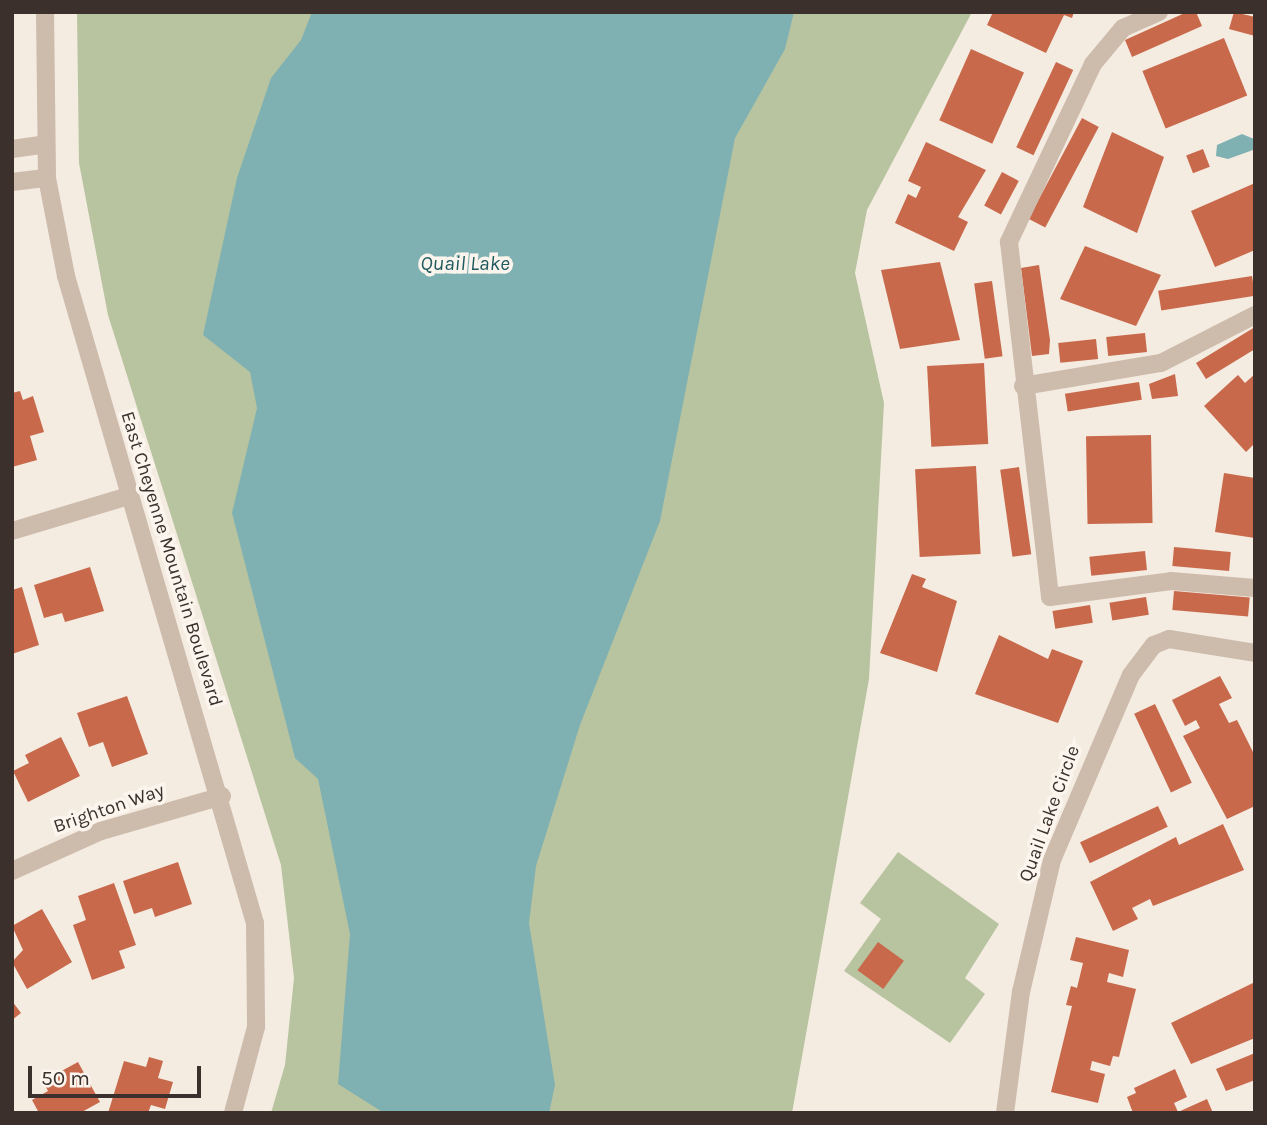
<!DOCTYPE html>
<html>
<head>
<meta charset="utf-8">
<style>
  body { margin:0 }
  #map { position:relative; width:1267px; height:1125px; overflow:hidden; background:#f4ebe1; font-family:Karla,sans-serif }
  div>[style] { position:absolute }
  .green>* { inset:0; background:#b8c4a0 }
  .water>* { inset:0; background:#7fb0b2 }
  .building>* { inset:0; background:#c8694b; transform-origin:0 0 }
  .minor>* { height:18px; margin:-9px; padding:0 9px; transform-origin:9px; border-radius:9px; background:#cdbbac }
  .tertiary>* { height:18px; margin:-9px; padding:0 9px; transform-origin:9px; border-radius:9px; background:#cdbbac }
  span { translate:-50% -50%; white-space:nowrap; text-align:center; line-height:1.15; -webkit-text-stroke:7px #fbf5ee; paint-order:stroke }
  .street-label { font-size:19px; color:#3b302b }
  .water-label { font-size:21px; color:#1f5a5e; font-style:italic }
  .frame { position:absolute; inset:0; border:14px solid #3b302b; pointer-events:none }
  .scale { position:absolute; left:28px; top:1066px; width:173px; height:32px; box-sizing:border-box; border:4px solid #3b302b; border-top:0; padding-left:9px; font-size:21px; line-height:24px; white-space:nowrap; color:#3b302b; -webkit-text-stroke:5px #fbf5ee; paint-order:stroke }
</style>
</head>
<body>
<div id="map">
  <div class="green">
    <i style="clip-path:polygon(77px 12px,972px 12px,867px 210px,855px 273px,884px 403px,869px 679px,792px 1113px,271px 1113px,285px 1065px,294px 978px,281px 865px,108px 315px,79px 163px)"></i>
    <i style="clip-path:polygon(898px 852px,999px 924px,965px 978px,985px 994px,950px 1043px,844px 971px,881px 919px,860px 903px)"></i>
  </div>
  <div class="water">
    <i style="clip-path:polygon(312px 12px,794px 12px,785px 49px,735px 138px,660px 521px,580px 725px,536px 866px,529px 923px,555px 1085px,549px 1113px,384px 1113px,338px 1084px,350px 934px,318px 779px,295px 758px,232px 513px,257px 408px,250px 372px,203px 335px,237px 178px,271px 78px,301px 40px)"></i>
    <i style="clip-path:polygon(1242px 134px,1254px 139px,1253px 150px,1228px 159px,1216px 156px,1217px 145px)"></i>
  </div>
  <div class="building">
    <i style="clip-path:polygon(993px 12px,1074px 12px,1072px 18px,1064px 15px,1046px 53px,987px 25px)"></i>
    <i style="clip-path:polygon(1187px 12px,1196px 12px,1202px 26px,1132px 57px,1125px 40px)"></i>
    <i style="clip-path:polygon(1234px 12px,1255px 17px,1255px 36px,1229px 29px)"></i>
    <i style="left:1224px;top:38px;width:62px;height:88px;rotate:68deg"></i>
    <i style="left:971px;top:49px;width:58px;height:78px;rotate:24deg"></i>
    <i style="left:1056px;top:62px;width:19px;height:94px;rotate:25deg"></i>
    <i style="left:1082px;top:118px;width:19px;height:114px;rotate:28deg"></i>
    <i style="clip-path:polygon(1112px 132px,1164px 157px,1137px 233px,1083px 207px)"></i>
    <i style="clip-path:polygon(926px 142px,986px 170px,958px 217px,968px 222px,954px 251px,895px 223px,908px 194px,916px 198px,921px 187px,908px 181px)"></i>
    <i style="left:1203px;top:149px;width:19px;height:18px;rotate:69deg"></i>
    <i style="left:1002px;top:172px;width:19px;height:38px;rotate:28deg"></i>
    <i style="clip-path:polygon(1255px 183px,1255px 250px,1215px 267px,1191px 211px)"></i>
    <i style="clip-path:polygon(1085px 246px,1161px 275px,1136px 326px,1060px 299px)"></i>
    <i style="clip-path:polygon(940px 262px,960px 340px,900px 349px,881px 270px)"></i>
    <i style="clip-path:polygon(1039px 265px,1050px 340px,1049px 354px,1032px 356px,1021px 268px)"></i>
    <i style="left:1252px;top:276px;width:20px;height:95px;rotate:81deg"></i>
    <i style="left:992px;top:281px;width:76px;height:18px;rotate:82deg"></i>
    <i style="clip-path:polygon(1255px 327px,1255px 349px,1206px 379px,1196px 363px)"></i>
    <i style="left:1145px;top:333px;width:19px;height:39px;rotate:84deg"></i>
    <i style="left:1096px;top:339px;width:20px;height:38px;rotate:84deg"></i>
    <i style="left:984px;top:363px;width:81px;height:57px;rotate:87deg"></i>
    <i style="clip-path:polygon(1175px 374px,1178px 396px,1152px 399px,1149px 384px)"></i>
    <i style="clip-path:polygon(1255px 374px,1255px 443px,1246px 452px,1204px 406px,1238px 375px,1245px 383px)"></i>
    <i style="left:1139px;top:382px;width:18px;height:75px;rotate:81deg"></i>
    <i style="clip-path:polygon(20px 391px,23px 400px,33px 396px,44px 432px,30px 436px,37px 460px,12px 467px,12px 393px)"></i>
    <i style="left:1151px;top:435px;width:88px;height:65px;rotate:89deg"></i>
    <i style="left:976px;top:466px;width:88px;height:61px;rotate:87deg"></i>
    <i style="left:1019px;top:467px;width:88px;height:19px;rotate:82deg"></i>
    <i style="clip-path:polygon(1224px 473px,1255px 478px,1255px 538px,1215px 532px)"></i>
    <i style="left:1174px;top:547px;width:57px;height:19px;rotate:5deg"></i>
    <i style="left:1145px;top:551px;width:19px;height:56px;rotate:84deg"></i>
    <i style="clip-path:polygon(90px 567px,104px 611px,65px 622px,62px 613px,44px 618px,34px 585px)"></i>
    <i style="clip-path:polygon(912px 574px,926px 579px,922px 587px,957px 601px,937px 672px,880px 653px)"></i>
    <i style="clip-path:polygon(22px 587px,39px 645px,12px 654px,12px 590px)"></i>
    <i style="left:1174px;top:591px;width:76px;height:19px;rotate:5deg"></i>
    <i style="left:1146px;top:597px;width:18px;height:37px;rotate:81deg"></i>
    <i style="left:1090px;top:605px;width:18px;height:38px;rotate:81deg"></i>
    <i style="clip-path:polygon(999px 635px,1048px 659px,1052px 649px,1083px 661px,1058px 723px,975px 694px)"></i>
    <i style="clip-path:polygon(1220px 676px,1232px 698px,1219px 704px,1229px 723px,1237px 720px,1255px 756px,1255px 806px,1227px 819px,1183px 736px,1200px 728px,1196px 720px,1185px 726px,1172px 700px)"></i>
    <i style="clip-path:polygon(127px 696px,148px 754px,112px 767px,103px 742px,89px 747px,77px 713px)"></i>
    <i style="left:1155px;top:704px;width:87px;height:23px;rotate:65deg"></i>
    <i style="clip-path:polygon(61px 737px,80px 776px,28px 802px,13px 771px,29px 763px,25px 755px)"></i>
    <i style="left:1158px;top:806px;width:23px;height:86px;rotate:65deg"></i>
    <i style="clip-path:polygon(1223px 824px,1244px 870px,1153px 906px,1150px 899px,1132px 908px,1138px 919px,1113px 931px,1090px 882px,1176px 837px,1179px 845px)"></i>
    <i style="clip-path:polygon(178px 862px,192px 904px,155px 917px,152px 908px,134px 914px,123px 881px)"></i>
    <i style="clip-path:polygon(114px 883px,136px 945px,119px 951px,125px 968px,92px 980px,73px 925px,86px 920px,78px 896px)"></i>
    <i style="clip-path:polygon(42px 909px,72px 962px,27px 989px,12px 962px,23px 950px,12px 926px)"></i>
    <i style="clip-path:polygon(1076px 937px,1129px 950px,1123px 977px,1109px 973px,1107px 982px,1136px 989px,1119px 1057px,1113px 1056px,1110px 1066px,1092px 1061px,1090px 1070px,1105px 1074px,1098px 1103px,1051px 1092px,1072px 1006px,1066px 1005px,1071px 986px,1077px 988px,1083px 963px,1070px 960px)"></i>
    <i style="left:878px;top:942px;width:32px;height:35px;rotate:36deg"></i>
    <i style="clip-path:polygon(1255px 982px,1255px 1038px,1191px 1064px,1171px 1023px)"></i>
    <i style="clip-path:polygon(12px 1001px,21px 1013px,12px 1020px)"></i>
    <i style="clip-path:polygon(1255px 1053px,1255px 1080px,1226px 1091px,1216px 1069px)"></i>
    <i style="clip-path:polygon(149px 1057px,163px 1061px,158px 1078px,173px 1082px,165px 1109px,151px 1105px,148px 1113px,108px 1113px,124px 1061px,146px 1067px)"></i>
    <i style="clip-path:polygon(78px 1062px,100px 1102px,80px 1113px,39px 1113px,32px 1100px,48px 1091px,43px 1081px)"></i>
    <i style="clip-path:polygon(1175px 1069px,1187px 1097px,1174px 1103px,1178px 1112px,1207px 1099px,1213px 1113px,1133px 1113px,1127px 1097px,1136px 1093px,1134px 1088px)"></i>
  </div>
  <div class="minor">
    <i style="left:1159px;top:12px;width:39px;rotate:156deg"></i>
    <i style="left:1123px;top:28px;width:47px;rotate:129.8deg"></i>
    <i style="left:1093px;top:64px;width:197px;rotate:115.3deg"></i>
    <i style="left:1009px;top:242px;width:357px;rotate:83.4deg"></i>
    <i style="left:1050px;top:597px;width:122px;rotate:-7.5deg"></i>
    <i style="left:1171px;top:581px;width:84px;rotate:4.8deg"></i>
    <i style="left:12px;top:149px;width:34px;rotate:-8deg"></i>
    <i style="left:12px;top:182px;width:35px;rotate:-7deg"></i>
    <i style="left:1023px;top:386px;width:140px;rotate:-9.5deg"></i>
    <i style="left:1161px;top:363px;width:106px;rotate:-27.1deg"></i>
    <i style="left:12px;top:531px;width:122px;rotate:-16.7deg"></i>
    <i style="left:12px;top:871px;width:98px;rotate:-24.2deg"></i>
    <i style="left:101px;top:831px;width:126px;rotate:-16.1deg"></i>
    <i style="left:1005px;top:1113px;width:122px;rotate:-82.5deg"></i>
    <i style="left:1021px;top:992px;width:136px;rotate:-76.8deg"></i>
    <i style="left:1052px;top:860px;width:201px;rotate:-66.9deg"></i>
    <i style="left:1131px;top:675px;width:38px;rotate:-53deg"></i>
    <i style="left:1154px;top:645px;width:16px;rotate:-22deg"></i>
    <i style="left:1169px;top:639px;width:87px;rotate:9.2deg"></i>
  </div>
  <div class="tertiary">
    <i style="left:45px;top:12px;width:166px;rotate:89.3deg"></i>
    <i style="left:47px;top:178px;width:100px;rotate:79deg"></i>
    <i style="left:66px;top:276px;width:674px;rotate:73.72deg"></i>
    <i style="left:255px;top:923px;width:104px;rotate:89.4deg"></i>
    <i style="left:256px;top:1027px;width:89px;rotate:105deg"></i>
  </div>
  <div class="street-label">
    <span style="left:171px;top:559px;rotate:73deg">East Cheyenne Mountain Boulevard</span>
    <span style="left:109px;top:809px;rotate:-19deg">Brighton Way</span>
    <span style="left:1050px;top:814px;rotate:-70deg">Quail Lake Circle</span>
  </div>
  <div class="water-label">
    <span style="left:465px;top:263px">Quail Lake</span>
  </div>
  <div class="frame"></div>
  <div class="scale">50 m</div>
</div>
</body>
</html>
